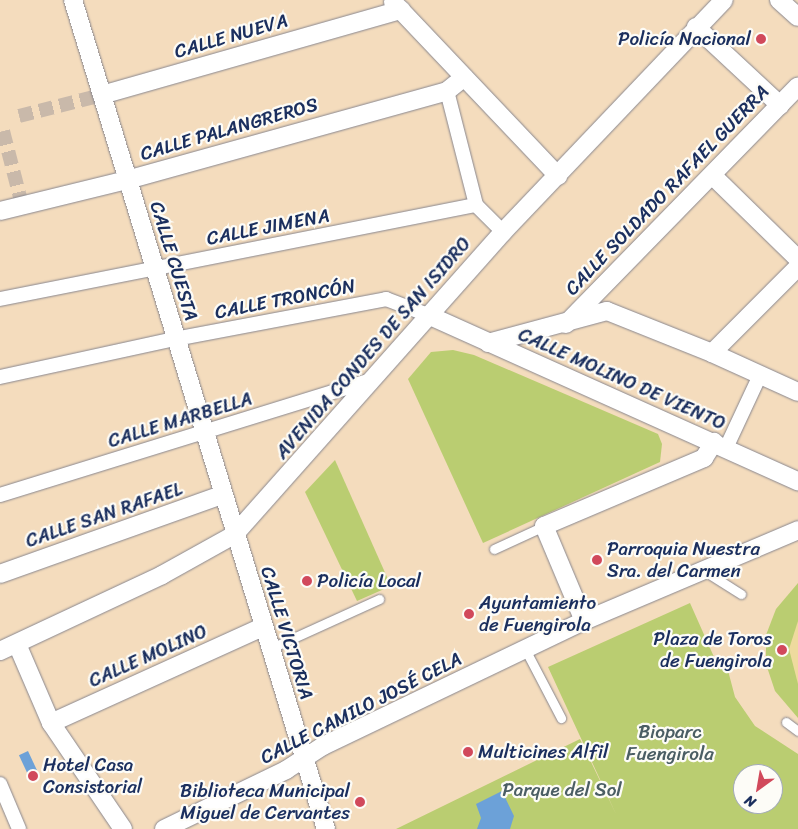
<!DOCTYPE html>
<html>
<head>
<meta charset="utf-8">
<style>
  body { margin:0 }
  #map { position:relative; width:798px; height:829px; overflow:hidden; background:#f4dcbd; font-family:Sriracha,sans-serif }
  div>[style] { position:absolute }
  .green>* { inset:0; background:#bacd71 }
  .sand>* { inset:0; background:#eeda9e }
  .water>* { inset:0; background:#6ca1d8; transform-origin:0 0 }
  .pedestrian-tunnel>* { height:14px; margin-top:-7px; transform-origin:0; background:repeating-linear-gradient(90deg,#c9b9aa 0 14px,transparent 0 21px) }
  .roads { filter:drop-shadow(0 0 1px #88868e) drop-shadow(0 0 1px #88868e) }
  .service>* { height:9px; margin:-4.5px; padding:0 4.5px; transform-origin:4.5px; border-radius:4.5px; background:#fff }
  .pedestrian>* { height:14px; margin:-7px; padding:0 7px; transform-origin:7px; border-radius:7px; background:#fff }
  .minor>* { height:18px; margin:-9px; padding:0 9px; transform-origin:9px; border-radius:9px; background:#fff }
  .dots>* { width:14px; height:14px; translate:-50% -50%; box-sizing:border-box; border:2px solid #fdfcf7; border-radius:50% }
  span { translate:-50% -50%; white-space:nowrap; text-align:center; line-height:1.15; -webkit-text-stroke:4.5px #fdfcf7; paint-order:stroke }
  .street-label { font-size:19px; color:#1b2f5e }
  .poi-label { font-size:19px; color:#1b2f5e }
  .right { translate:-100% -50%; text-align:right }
  .left { translate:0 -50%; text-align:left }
  .park-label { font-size:19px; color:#4b5e64 }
  .north { position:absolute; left:733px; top:764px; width:50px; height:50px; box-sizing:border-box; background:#fdfcf7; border:1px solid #a3aaba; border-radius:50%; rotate:212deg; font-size:14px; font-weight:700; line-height:20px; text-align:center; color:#1b2f5e }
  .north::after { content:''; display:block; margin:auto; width:18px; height:22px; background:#d1495b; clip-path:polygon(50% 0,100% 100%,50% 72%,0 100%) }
</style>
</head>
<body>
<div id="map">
  <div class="green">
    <i style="clip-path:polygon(453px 350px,474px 355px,658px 434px,662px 444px,660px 462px,483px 543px,408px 379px,431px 352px)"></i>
    <i style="clip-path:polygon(335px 460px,391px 586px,357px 601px,305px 492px)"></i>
    <i style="clip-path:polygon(798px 583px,798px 718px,775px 691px,766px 664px,766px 635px,776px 609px)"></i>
    <i style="clip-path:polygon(evenodd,690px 603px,718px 666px,726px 663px,735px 697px,755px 726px,798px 754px,798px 829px,396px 829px,580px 739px,616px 814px,548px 667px,690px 603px,743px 774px,773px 774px,773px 804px,743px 804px,743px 774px)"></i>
  </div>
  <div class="sand">
    <i style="clip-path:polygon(798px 621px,798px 684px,789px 649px)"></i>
  </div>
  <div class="water">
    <i style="left:28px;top:751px;width:21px;height:10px;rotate:65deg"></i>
    <i style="clip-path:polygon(502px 791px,514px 816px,510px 829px,477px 829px,481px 818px,476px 804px)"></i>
  </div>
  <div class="pedestrian-tunnel">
    <i style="left:19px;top:116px;width:86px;rotate:-14.2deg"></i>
    <i style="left:3px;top:131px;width:76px;rotate:75.6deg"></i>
  </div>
  <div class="roads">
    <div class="service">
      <i style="left:494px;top:549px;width:55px;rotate:-24.7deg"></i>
      <i style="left:703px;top:570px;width:45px;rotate:32.3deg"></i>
      <i style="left:269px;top:649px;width:121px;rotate:-24.4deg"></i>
      <i style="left:525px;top:649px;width:78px;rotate:62.4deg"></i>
      <i style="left:786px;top:722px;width:15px;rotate:37deg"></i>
    </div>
    <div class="pedestrian">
      <i style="left:447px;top:91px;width:118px;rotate:75.7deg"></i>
      <i style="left:0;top:299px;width:485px;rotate:-11.2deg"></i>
      <i style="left:476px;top:205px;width:38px;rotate:45deg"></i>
      <i style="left:0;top:377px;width:179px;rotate:-12.3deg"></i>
      <i style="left:175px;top:339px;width:215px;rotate:-10.7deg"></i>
      <i style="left:386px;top:299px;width:45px;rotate:20.9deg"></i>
      <i style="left:726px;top:448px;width:81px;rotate:-65deg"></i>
      <i style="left:0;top:495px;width:389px;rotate:-17.2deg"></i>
      <i style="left:0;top:784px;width:49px;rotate:67.1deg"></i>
    </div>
    <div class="minor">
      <i style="left:73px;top:0;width:867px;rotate:73.03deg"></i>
      <i style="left:779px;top:0;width:25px;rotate:42deg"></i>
      <i style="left:393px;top:2px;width:240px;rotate:46.5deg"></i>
      <i style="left:696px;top:27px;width:115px;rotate:42.9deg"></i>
      <i style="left:102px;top:95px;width:311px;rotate:-15.9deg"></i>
      <i style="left:713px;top:176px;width:119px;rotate:44.3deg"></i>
      <i style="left:0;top:211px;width:131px;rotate:-13.7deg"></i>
      <i style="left:127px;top:180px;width:332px;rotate:-15.5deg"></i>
      <i style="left:447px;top:91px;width:22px;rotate:-39deg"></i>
      <i style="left:428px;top:315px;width:406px;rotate:24.2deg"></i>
      <i style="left:566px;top:324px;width:332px;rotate:-45.7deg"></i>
      <i style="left:488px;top:343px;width:123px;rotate:-15.1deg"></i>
      <i style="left:607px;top:311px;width:113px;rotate:21.8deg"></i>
      <i style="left:712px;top:353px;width:94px;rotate:24.4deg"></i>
      <i style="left:712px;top:353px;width:122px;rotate:-45deg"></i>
      <i style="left:0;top:574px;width:236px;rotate:-19.6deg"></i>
      <i style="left:584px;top:621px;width:103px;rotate:-112.8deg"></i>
      <i style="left:544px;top:526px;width:174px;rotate:-23deg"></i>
      <i style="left:704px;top:458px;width:19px;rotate:-58deg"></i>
      <i style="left:17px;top:644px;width:86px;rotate:66.7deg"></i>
      <i style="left:51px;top:723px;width:128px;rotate:55.8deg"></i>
      <i style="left:0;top:651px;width:179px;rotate:-25.1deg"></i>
      <i style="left:162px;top:575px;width:82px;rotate:-29.1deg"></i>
      <i style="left:234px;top:535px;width:405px;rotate:-48.4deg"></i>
      <i style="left:503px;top:232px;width:320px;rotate:-46.4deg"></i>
      <i style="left:51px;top:723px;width:233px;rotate:-24.4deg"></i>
      <i style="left:164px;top:829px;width:136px;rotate:-25.8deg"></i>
      <i style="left:286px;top:770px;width:44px;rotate:-33deg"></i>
      <i style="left:323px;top:746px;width:289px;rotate:-25.6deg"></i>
      <i style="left:584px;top:621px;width:233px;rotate:-23deg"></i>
    </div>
  </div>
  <div class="dots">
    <i style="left:761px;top:39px;background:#d1495b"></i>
    <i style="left:597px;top:560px;background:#d1495b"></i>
    <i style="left:307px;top:581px;background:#d1495b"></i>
    <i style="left:469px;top:614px;background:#d1495b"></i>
    <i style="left:782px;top:650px;background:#d1495b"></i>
    <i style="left:468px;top:752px;background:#d1495b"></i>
    <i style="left:33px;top:776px;background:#d1495b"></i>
    <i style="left:360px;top:802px;background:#d1495b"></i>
  </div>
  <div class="street-label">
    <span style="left:231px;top:36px;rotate:-16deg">CALLE NUEVA</span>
    <span style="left:229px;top:129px;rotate:-16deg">CALLE PALANGREROS</span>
    <span style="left:667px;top:190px;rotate:-46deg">CALLE SOLDADO RAFAEL GUERRA</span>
    <span style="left:268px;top:227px;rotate:-11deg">CALLE JIMENA</span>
    <span style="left:174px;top:261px;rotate:73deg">CALLE CUESTA</span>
    <span style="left:285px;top:299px;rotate:-11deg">CALLE TRONCÓN</span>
    <span style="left:373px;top:348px;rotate:-49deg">AVENIDA CONDES DE SAN ISIDRO</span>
    <span style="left:622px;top:379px;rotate:24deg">CALLE MOLINO DE VIENTO</span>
    <span style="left:180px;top:420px;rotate:-17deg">CALLE MARBELLA</span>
    <span style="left:104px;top:515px;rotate:-19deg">CALLE SAN RAFAEL</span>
    <span style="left:287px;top:633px;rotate:73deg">CALLE VICTORIA</span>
    <span style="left:148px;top:656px;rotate:-24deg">CALLE MOLINO</span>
    <span style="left:361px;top:708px;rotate:-27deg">CALLE CAMILO JOSÉ CELA</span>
  </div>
  <div class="poi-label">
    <span class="right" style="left:751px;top:39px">Policía Nacional</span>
    <span class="left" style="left:607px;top:560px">Parroquia Nuestra<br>Sra. del Carmen</span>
    <span class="left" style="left:317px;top:581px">Policía Local</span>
    <span class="left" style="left:479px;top:614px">Ayuntamiento<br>de Fuengirola</span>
    <span class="right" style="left:772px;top:650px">Plaza de Toros<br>de Fuengirola</span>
    <span class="left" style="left:478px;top:752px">Multicines Alfil</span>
    <span class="left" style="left:43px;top:776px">Hotel Casa<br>Consistorial</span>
    <span class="right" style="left:350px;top:802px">Biblioteca Municipal<br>Miguel de Cervantes</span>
  </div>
  <div class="park-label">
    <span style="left:670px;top:743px">Bioparc<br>Fuengirola</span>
    <span style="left:562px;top:790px">Parque del Sol</span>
  </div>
  <div class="north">N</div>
</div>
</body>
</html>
